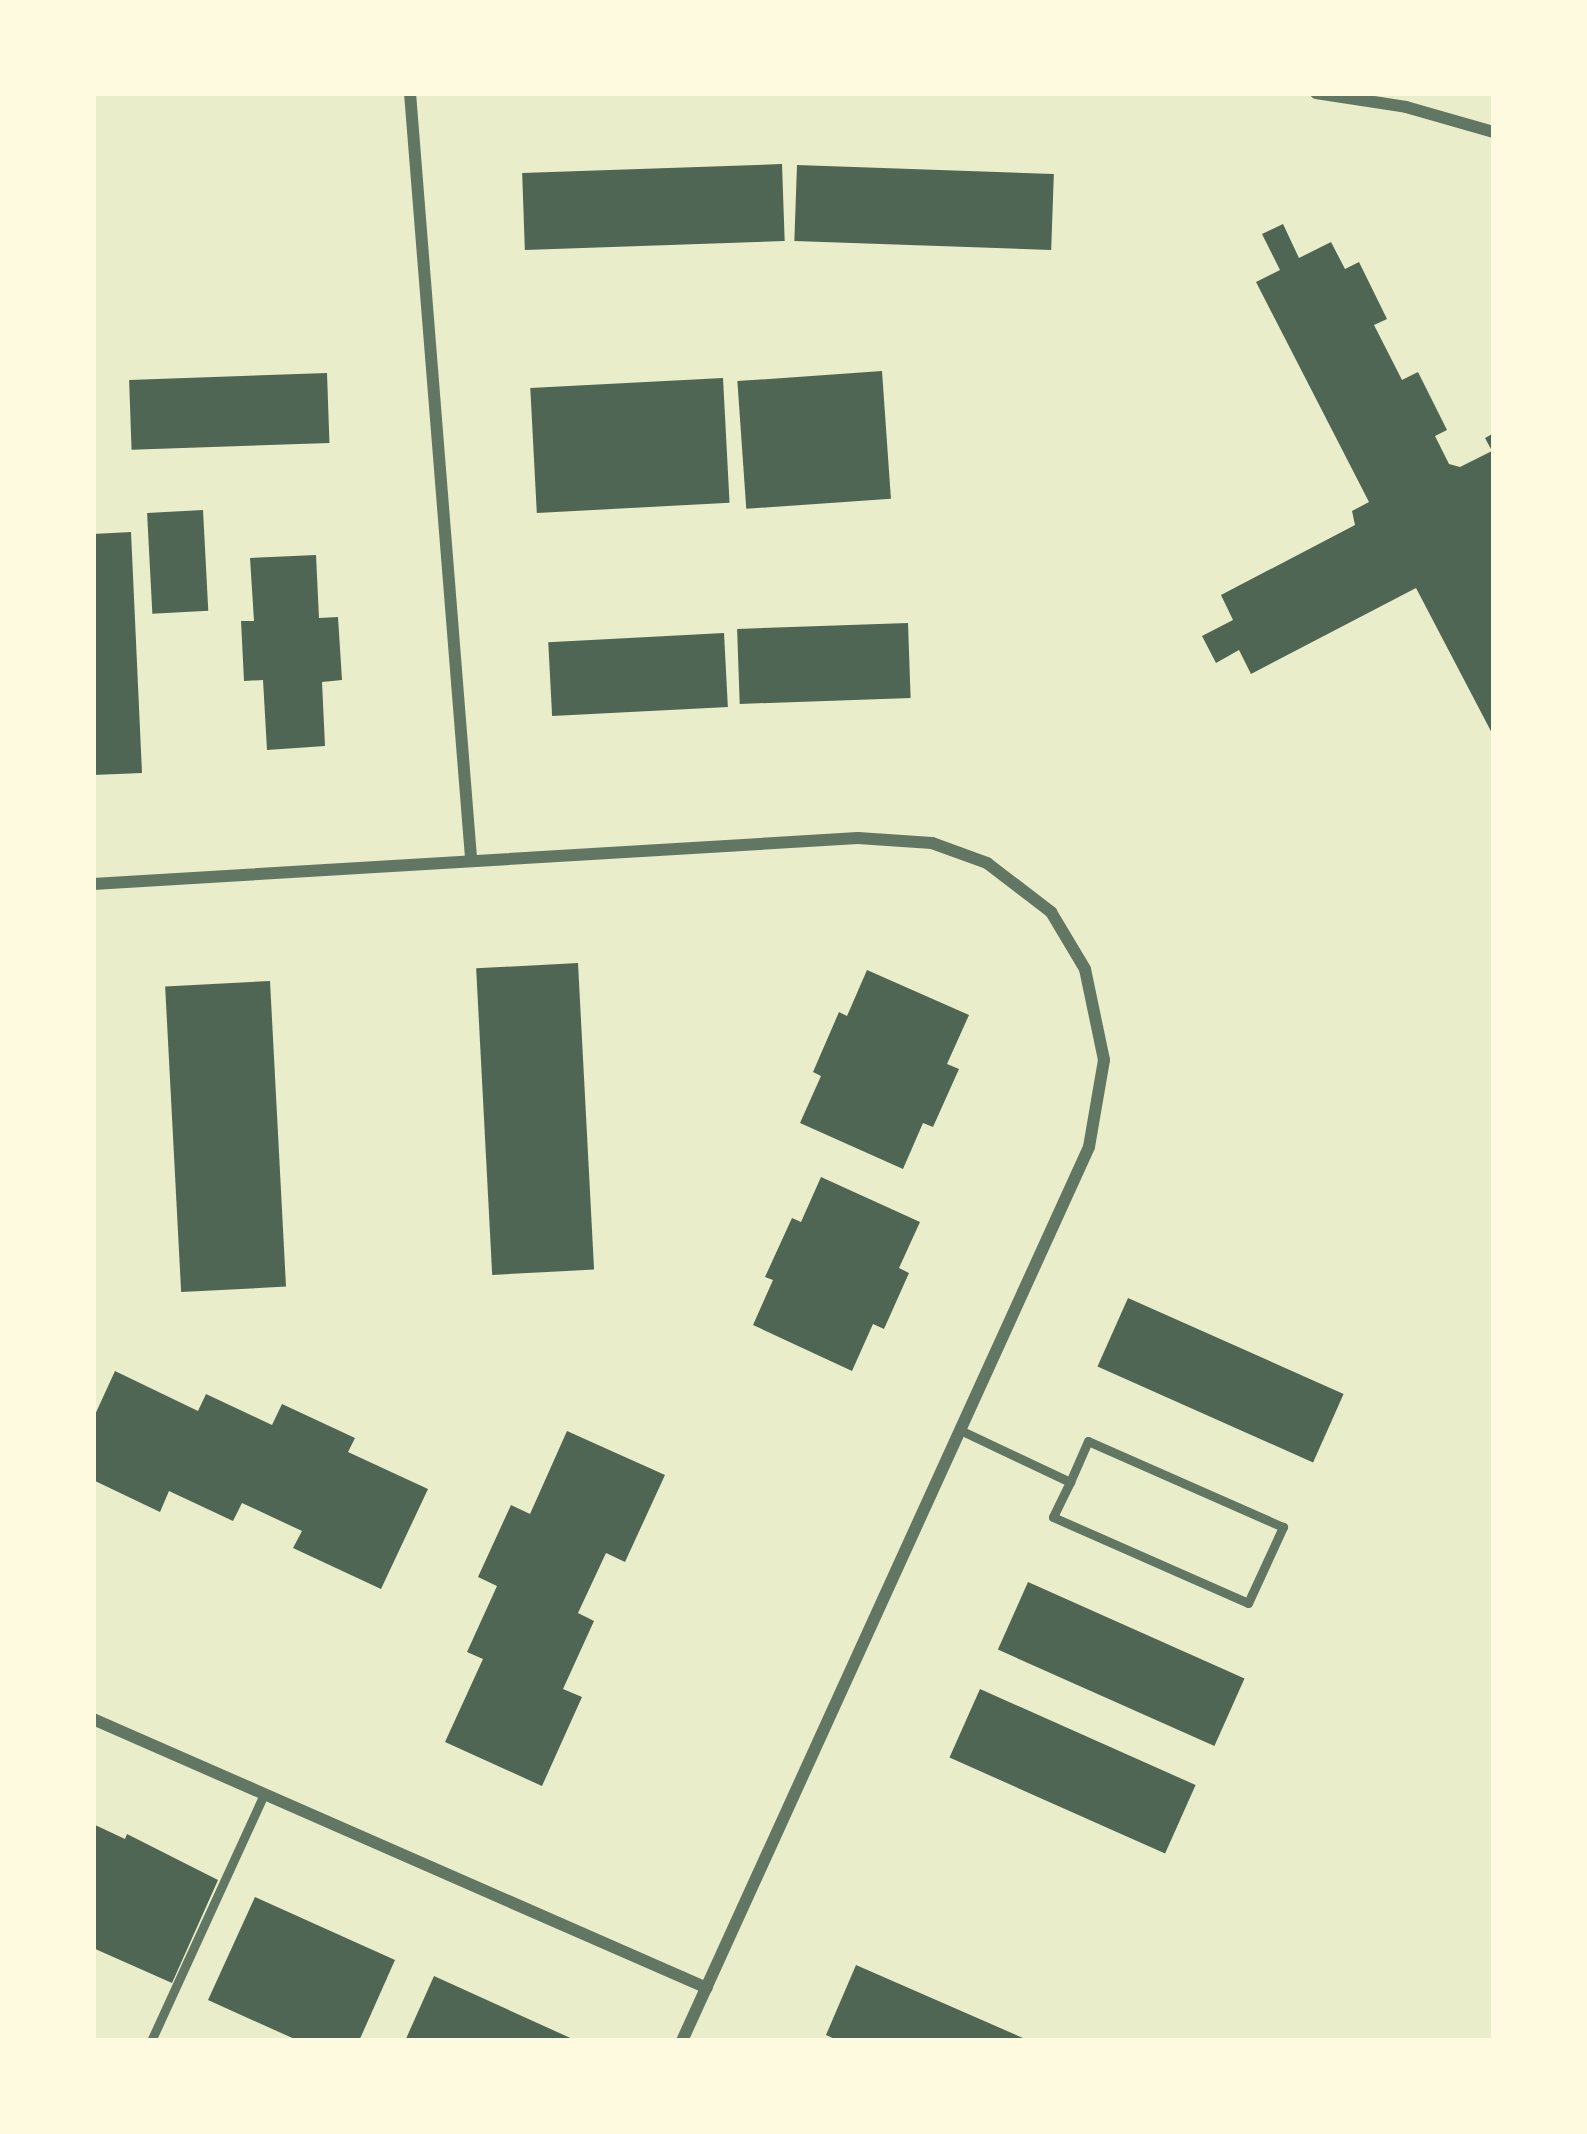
<!DOCTYPE html>
<html>
<head>
<meta charset="utf-8">
<style>
  body { margin:0 }
  #map { position:relative; width:1587px; height:2134px; overflow:hidden; background:#e9edc9; font-family:Signika,sans-serif }
  div>[style] { position:absolute }
  .building>* { inset:0; background:#4f6655; transform-origin:0 0 }
  .service>* { height:9px; margin:-4.5px; padding:0 4.5px; transform-origin:4.5px; border-radius:4.5px; background:#617663 }
  .minor>* { height:12px; margin:-6px; padding:0 6px; transform-origin:6px; border-radius:6px; background:#617663 }
  span { translate:-50% -50%; white-space:nowrap; text-align:center; line-height:1.15; -webkit-text-stroke:9px #fefae0; paint-order:stroke }
  .frame { position:absolute; inset:0; border:96px solid #fefae0; pointer-events:none }
</style>
</head>
<body>
<div id="map">
  <div class="building">
    <i style="left:782px;top:164px;width:77px;height:260px;rotate:88deg"></i>
    <i style="left:797px;top:165px;width:257px;height:76px;rotate:2deg"></i>
    <i style="clip-path:polygon(1283px 224px,1299px 258px,1331px 242px,1345px 269px,1359px 262px,1387px 319px,1374px 325px,1402px 380px,1418px 372px,1447px 430px,1435px 436px,1449px 464px,1460px 467px,1492px 451px,1485px 438px,1494px 433px,1494px 737px,1416px 588px,1251px 674px,1239px 650px,1216px 663px,1202px 636px,1233px 620px,1221px 595px,1355px 525px,1352px 511px,1369px 502px,1256px 282px,1280px 270px,1262px 234px)"></i>
    <i style="left:882px;top:371px;width:128px;height:145px;rotate:86deg"></i>
    <i style="left:327px;top:373px;width:70px;height:198px;rotate:88deg"></i>
    <i style="left:723px;top:378px;width:125px;height:193px;rotate:87deg"></i>
    <i style="left:203px;top:510px;width:101px;height:56px;rotate:87deg"></i>
    <i style="clip-path:polygon(131px 532px,142px 773px,93px 775px,93px 534px)"></i>
    <i style="clip-path:polygon(316px 555px,319px 618px,338px 617px,342px 680px,322px 682px,325px 746px,267px 750px,263px 680px,244px 681px,241px 621px,254px 621px,250px 558px)"></i>
    <i style="left:908px;top:623px;width:75px;height:171px;rotate:88deg"></i>
    <i style="left:724px;top:633px;width:74px;height:176px;rotate:87deg"></i>
    <i style="left:578px;top:963px;width:307px;height:102px;rotate:87deg"></i>
    <i style="clip-path:polygon(867px 970px,969px 1015px,947px 1064px,959px 1069px,933px 1127px,923px 1123px,903px 1169px,800px 1123px,821px 1076px,813px 1072px,839px 1012px,847px 1016px)"></i>
    <i style="left:270px;top:981px;width:306px;height:105px;rotate:87deg"></i>
    <i style="clip-path:polygon(821px 1177px,920px 1222px,899px 1268px,909px 1273px,884px 1329px,873px 1324px,852px 1371px,753px 1325px,773px 1280px,765px 1277px,792px 1218px,801px 1222px)"></i>
    <i style="left:1128px;top:1298px;width:236px;height:75px;rotate:24deg"></i>
    <i style="clip-path:polygon(115px 1371px,198px 1411px,206px 1394px,272px 1425px,282px 1404px,355px 1438px,348px 1452px,428px 1489px,381px 1589px,293px 1548px,302px 1531px,242px 1503px,233px 1521px,169px 1491px,160px 1512px,93px 1480px,93px 1419px)"></i>
    <i style="clip-path:polygon(567px 1431px,665px 1475px,625px 1562px,606px 1553px,578px 1613px,594px 1621px,563px 1689px,582px 1697px,542px 1786px,445px 1742px,483px 1659px,467px 1652px,497px 1586px,478px 1577px,511px 1505px,530px 1514px)"></i>
    <i style="left:1028px;top:1582px;width:237px;height:74px;rotate:24deg"></i>
    <i style="left:980px;top:1689px;width:236px;height:75px;rotate:24deg"></i>
    <i style="clip-path:polygon(93px 1824px,125px 1839px,127px 1834px,218px 1880px,172px 1983px,93px 1948px)"></i>
    <i style="clip-path:polygon(255px 1897px,395px 1960px,359px 2041px,299px 2041px,208px 2000px)"></i>
    <i style="clip-path:polygon(856px 1965px,1030px 2041px,839px 2041px,826px 2035px)"></i>
    <i style="clip-path:polygon(434px 1976px,577px 2041px,405px 2041px)"></i>
  </div>
  <div class="service">
    <i style="left:960px;top:1430px;width:122px;rotate:25.3deg"></i>
    <i style="left:1070px;top:1482px;width:39px;rotate:116deg"></i>
    <i style="left:1053px;top:1517px;width:213px;rotate:23.8deg"></i>
    <i style="left:1248px;top:1603px;width:84px;rotate:-65.3deg"></i>
    <i style="left:1283px;top:1527px;width:213px;rotate:-156.2deg"></i>
    <i style="left:1088px;top:1441px;width:45px;rotate:113.7deg"></i>
    <i style="left:151px;top:2041px;width:272px;rotate:-65.4deg"></i>
  </div>
  <div class="minor">
    <i style="left:410px;top:93px;width:766px;rotate:85.44deg"></i>
    <i style="left:1316px;top:93px;width:91px;rotate:8.8deg"></i>
    <i style="left:1406px;top:107px;width:91px;rotate:15.9deg"></i>
    <i style="left:93px;top:884px;width:766px;rotate:-3.44deg"></i>
    <i style="left:858px;top:838px;width:74px;rotate:3.9deg"></i>
    <i style="left:932px;top:843px;width:59px;rotate:20deg"></i>
    <i style="left:987px;top:863px;width:81px;rotate:37.4deg"></i>
    <i style="left:1051px;top:912px;width:66px;rotate:59.2deg"></i>
    <i style="left:1085px;top:969px;width:93px;rotate:78.2deg"></i>
    <i style="left:1104px;top:1060px;width:88px;rotate:99.8deg"></i>
    <i style="left:1089px;top:1147px;width:982px;rotate:114.48deg"></i>
    <i style="left:93px;top:1719px;width:670px;rotate:23.66deg"></i>
  </div>
  <div class="frame"></div>
</div>
</body>
</html>
